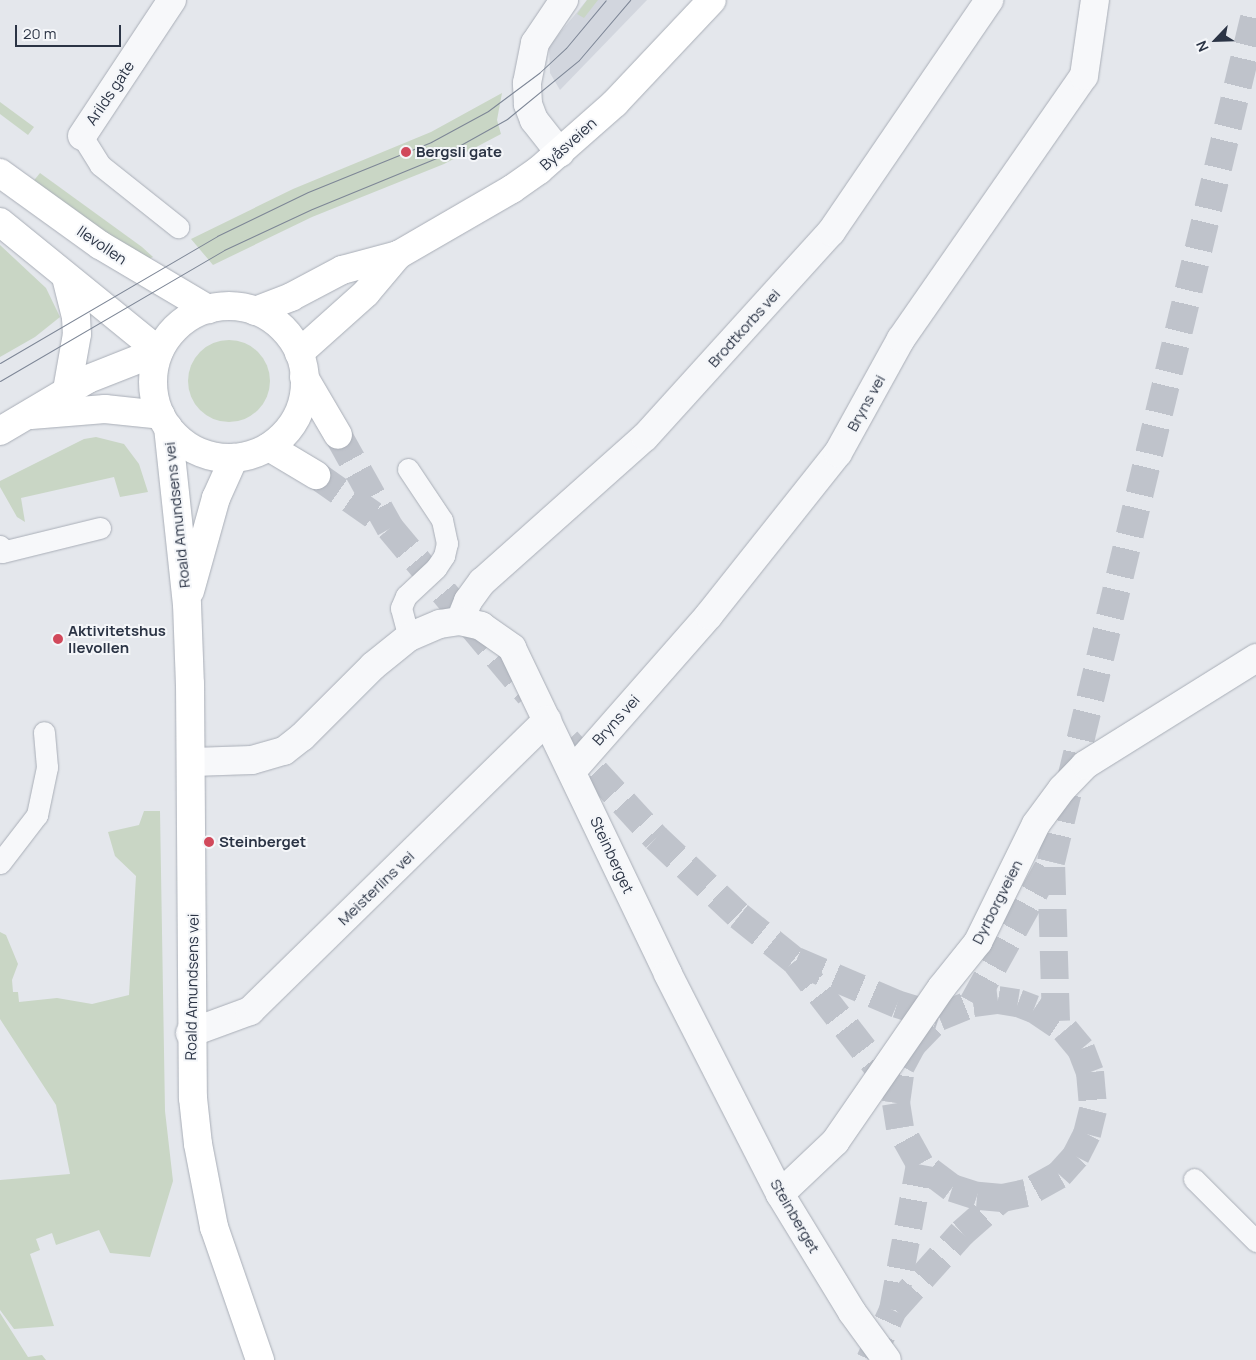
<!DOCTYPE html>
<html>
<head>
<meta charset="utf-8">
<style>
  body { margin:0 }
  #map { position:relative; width:1256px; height:1360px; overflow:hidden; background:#e4e7ec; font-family:Manrope,sans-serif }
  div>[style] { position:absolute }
  .built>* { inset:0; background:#d2d6de }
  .green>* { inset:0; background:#c9d6c5 }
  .round { border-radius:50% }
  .highway-tunnel>* { height:28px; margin-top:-14px; transform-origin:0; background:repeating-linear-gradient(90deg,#bfc3cb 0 28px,transparent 0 42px) }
  .roads { filter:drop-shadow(0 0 1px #a9aeb7) drop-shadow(0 0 1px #a9aeb7) }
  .lane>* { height:21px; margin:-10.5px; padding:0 10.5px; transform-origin:10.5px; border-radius:10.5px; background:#f7f8fa }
  .street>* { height:28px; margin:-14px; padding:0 14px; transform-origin:14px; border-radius:14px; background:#f7f8fa }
  .secondary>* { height:28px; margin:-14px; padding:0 14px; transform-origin:14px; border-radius:14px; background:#fff }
  .secondary>.ring { margin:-14px; padding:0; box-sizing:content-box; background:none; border:28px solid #fff; border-radius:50% }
  .highway>* { height:28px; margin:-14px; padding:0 14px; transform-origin:14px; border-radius:14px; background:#fff }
  .tram>* { height:1px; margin:-0.5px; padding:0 0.5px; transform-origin:0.5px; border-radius:0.5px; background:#7d8696 }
  .dots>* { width:14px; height:14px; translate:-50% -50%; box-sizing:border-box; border:2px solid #f4f6f9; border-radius:50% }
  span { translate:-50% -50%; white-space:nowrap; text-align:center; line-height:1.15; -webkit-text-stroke:4px #f4f6f9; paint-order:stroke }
  .street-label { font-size:15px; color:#2b3445 }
  .poi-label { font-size:15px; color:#2b3445; font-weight:700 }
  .left { translate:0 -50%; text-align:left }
  .north { position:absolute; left:1191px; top:15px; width:50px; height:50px; -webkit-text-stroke:4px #f4f6f9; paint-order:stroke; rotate:246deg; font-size:14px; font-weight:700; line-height:20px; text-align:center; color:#2b3445 }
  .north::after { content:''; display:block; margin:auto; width:18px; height:22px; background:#2b3445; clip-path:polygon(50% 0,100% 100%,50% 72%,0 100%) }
  .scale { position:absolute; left:15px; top:25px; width:106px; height:22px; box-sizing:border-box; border:2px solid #2b3445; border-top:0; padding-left:6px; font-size:15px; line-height:18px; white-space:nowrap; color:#2b3445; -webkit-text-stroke:4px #f4f6f9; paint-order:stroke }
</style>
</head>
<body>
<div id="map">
  <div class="built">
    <i style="clip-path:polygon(587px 0,647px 0,560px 90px,550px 73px,549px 46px)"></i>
  </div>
  <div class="green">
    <i style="clip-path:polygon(587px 0,598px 0,584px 18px,577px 14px)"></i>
    <i style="clip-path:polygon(502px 93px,497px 120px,501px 134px,444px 164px,312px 217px,213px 265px,191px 239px,293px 189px,431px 132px)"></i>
    <i style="clip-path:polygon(0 102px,34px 127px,28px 135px,0 114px)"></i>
    <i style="clip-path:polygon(40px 173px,142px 247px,153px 257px,146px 260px,31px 184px)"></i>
    <i style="clip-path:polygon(0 245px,46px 288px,60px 317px,35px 337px,0 357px)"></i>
    <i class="round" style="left:188px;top:340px;width:82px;height:82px"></i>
    <i style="clip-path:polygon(96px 437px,124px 444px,139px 464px,148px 492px,120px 497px,114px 477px,21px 498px,25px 522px,17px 517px,0 487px,0 481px,84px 439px)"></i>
    <i style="clip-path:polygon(144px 811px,160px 811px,165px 1111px,173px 1181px,150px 1257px,110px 1253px,99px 1230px,56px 1245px,52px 1233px,36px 1239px,40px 1250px,30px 1254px,54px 1326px,14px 1329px,0 1310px,0 1180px,70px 1174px,56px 1105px,0 1019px,0 932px,6px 935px,18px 964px,12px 980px,13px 992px,18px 992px,19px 1002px,57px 998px,92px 1004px,129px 995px,136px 876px,115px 856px,108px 832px,139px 825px)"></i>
    <i style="clip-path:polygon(0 1313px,28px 1357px,42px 1355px,46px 1360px,0 1360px)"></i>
  </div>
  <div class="highway-tunnel">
    <i style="left:338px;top:435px;width:107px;rotate:60.8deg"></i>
    <i style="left:390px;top:528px;width:217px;rotate:50.1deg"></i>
    <i style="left:316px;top:475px;width:82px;rotate:35deg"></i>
    <i style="left:567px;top:741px;width:132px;rotate:47.5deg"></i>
    <i style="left:656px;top:838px;width:114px;rotate:43.2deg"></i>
    <i style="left:739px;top:916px;width:72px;rotate:38.8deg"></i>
    <i style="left:795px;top:961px;width:165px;rotate:52.2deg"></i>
    <i style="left:796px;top:961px;width:110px;rotate:23.1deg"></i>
    <i style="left:897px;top:1004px;width:44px;rotate:17.2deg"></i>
    <i style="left:973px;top:1003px;width:161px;rotate:-61deg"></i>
    <i style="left:1056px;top:1021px;width:159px;rotate:-91.8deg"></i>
    <i style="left:1051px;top:862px;width:876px;rotate:-76.47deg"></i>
    <i style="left:894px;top:1309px;width:102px;rotate:-48.2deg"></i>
    <i style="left:962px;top:1233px;width:53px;rotate:-41.2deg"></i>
    <i style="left:870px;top:1360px;width:55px;rotate:-65.3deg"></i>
    <i style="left:893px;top:1310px;width:148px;rotate:-79.5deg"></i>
    <i style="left:920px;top:1164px;width:41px;rotate:-119.1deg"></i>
    <i style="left:900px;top:1128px;width:25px;rotate:-99deg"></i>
    <i style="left:896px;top:1103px;width:37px;rotate:-82deg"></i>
    <i style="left:901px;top:1066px;width:24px;rotate:-62deg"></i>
    <i style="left:912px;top:1045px;width:39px;rotate:-46deg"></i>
    <i style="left:939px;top:1017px;width:37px;rotate:-22deg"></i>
    <i style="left:973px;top:1003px;width:25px;rotate:-7deg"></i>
    <i style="left:998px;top:1000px;width:20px;rotate:9deg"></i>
    <i style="left:1018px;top:1003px;width:17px;rotate:21deg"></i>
    <i style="left:1034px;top:1009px;width:37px;rotate:34deg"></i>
    <i style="left:1065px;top:1030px;width:25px;rotate:50deg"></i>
    <i style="left:1081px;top:1049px;width:25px;rotate:69deg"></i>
    <i style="left:1090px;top:1072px;width:38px;rotate:85deg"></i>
    <i style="left:1093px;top:1110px;width:25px;rotate:104deg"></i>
    <i style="left:1087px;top:1134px;width:25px;rotate:117deg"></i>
    <i style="left:1076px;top:1156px;width:25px;rotate:132deg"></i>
    <i style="left:1059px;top:1175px;width:38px;rotate:151deg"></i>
    <i style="left:1026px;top:1193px;width:25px;rotate:168deg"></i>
    <i style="left:1002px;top:1198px;width:25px;rotate:-175deg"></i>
    <i style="left:977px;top:1196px;width:26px;rotate:-162deg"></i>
    <i style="left:952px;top:1188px;width:40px;rotate:-143deg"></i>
  </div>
  <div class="roads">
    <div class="lane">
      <i style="left:82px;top:136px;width:34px;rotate:58deg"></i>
      <i style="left:100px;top:165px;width:100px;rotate:38.5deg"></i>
      <i style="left:408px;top:469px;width:61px;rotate:56.3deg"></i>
      <i style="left:442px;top:520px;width:24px;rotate:78deg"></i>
      <i style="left:447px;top:543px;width:13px;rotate:103deg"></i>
      <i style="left:444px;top:556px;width:14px;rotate:124deg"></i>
      <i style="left:436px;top:568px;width:41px;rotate:137deg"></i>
      <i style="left:406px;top:596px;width:13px;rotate:113deg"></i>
      <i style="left:401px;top:608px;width:30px;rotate:75deg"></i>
      <i style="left:0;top:546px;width:6px;rotate:72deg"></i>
      <i style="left:2px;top:552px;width:101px;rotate:-13.8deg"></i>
      <i style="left:0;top:863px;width:61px;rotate:-52.4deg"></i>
      <i style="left:37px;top:815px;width:49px;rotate:-78.2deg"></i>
      <i style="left:47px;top:767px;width:35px;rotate:-95deg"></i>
      <i style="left:1194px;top:1179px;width:88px;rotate:45deg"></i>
    </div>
    <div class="street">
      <i style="left:82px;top:136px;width:163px;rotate:-56.5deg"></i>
      <i style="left:560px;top:153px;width:42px;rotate:-128.2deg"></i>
      <i style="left:534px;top:120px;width:17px;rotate:-111deg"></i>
      <i style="left:528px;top:104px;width:21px;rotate:-93deg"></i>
      <i style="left:527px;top:83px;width:41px;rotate:-78.7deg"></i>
      <i style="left:535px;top:43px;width:52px;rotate:-56deg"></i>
      <i style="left:460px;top:621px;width:22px;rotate:-68deg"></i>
      <i style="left:468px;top:601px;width:24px;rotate:-54deg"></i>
      <i style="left:482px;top:582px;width:218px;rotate:-41.7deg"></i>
      <i style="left:645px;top:437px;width:277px;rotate:-47.8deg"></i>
      <i style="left:831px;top:232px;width:281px;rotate:-55.7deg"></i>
      <i style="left:193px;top:762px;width:59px;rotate:-1.9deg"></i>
      <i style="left:252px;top:760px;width:33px;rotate:-16deg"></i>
      <i style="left:284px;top:751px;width:23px;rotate:-38deg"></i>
      <i style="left:302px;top:737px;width:100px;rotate:-45deg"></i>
      <i style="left:373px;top:666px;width:46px;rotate:-38.9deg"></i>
      <i style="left:409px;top:637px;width:34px;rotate:-23deg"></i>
      <i style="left:440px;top:624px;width:20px;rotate:-9deg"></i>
      <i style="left:460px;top:621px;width:22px;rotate:13deg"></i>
      <i style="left:481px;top:626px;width:38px;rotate:35deg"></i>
      <i style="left:512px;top:648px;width:361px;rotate:64.4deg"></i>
      <i style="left:668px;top:974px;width:247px;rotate:63deg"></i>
      <i style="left:780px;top:1194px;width:138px;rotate:58.6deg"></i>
      <i style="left:852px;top:1312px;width:59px;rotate:53.9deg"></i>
      <i style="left:573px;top:770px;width:206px;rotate:-48.7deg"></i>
      <i style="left:709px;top:615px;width:207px;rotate:-51.5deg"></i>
      <i style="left:838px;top:453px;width:130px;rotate:-61.1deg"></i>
      <i style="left:901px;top:339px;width:320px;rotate:-55.2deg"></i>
      <i style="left:1084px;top:76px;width:77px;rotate:-81.8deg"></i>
      <i style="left:190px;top:1033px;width:64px;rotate:-20.1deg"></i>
      <i style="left:250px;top:1011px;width:416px;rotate:-44.4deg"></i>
      <i style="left:780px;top:1194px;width:76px;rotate:-43.4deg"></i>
      <i style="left:835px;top:1142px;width:188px;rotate:-55.4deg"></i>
      <i style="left:942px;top:987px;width:58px;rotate:-51.3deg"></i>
      <i style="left:978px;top:942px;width:131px;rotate:-63.8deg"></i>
      <i style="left:1036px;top:824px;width:44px;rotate:-53.4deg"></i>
      <i style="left:1062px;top:789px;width:33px;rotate:-46deg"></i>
      <i style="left:1085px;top:765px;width:202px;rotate:-32deg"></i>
    </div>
    <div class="secondary">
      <i style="left:0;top:173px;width:123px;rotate:35.8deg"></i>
      <i style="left:100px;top:245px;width:126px;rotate:30.7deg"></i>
      <i style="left:0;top:222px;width:205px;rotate:39.1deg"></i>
      <i style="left:66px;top:277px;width:41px;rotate:76deg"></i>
      <i style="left:76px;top:317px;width:17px;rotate:87deg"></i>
      <i style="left:77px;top:334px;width:57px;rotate:100.1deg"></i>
      <i class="ring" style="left:153px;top:306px;width:124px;height:124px"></i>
      <i style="left:255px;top:311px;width:39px;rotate:-21deg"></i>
      <i style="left:291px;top:297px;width:58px;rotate:-27.9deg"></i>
      <i style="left:342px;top:270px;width:58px;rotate:-15deg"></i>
      <i style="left:398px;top:255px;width:132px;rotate:-30.1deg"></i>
      <i style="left:512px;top:189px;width:33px;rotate:-35deg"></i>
      <i style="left:539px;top:170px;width:101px;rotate:-41.4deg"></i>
      <i style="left:615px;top:103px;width:141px;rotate:-46.7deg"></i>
      <i style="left:299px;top:353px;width:90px;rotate:-41.8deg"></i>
      <i style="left:366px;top:293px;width:50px;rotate:-49.9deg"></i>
      <i style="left:31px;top:415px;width:74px;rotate:-4.6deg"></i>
      <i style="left:105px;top:409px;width:56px;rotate:6.1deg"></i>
      <i style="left:168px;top:427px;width:178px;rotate:83.9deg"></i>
      <i style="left:187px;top:604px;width:80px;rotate:87.9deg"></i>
      <i style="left:190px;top:684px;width:414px;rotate:89.6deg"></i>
      <i style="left:193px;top:1098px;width:46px;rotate:83.8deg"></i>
      <i style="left:198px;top:1144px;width:85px;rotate:79.1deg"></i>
      <i style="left:214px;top:1227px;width:141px;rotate:70.9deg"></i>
      <i style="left:0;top:431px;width:102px;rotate:-30.6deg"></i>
      <i style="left:88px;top:379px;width:76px;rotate:-21.5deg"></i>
      <i style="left:190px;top:591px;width:97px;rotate:-74.4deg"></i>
      <i style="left:216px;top:498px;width:44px;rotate:-65.8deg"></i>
    </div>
    <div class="highway">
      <i style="left:304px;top:377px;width:67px;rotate:59.6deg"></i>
      <i style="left:269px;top:447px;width:55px;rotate:30.8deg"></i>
    </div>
  </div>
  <div class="tram">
    <i style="left:0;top:363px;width:251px;rotate:-30.3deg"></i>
    <i style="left:217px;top:236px;width:101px;rotate:-25.8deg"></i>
    <i style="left:308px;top:192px;width:133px;rotate:-22.1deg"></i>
    <i style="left:431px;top:142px;width:65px;rotate:-28.5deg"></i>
    <i style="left:488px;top:111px;width:64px;rotate:-36.7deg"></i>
    <i style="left:539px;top:73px;width:37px;rotate:-43deg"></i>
    <i style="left:566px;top:48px;width:62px;rotate:-50.2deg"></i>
    <i style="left:0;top:381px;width:259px;rotate:-30.3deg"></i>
    <i style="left:224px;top:250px;width:97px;rotate:-25deg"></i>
    <i style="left:312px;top:209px;width:137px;rotate:-22.3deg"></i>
    <i style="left:439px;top:157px;width:78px;rotate:-29.2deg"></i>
    <i style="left:507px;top:119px;width:93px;rotate:-39.3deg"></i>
    <i style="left:579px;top:60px;width:79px;rotate:-49.6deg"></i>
  </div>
  <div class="dots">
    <i style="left:406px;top:152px;background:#d1495b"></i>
    <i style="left:58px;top:639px;background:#d1495b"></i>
    <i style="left:209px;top:842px;background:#d1495b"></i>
  </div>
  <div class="street-label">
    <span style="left:110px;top:93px;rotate:-56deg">Arilds gate</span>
    <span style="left:568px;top:144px;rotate:-42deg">Byåsveien</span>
    <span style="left:102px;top:245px;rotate:34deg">Ilevollen</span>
    <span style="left:744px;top:328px;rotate:-48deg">Brodtkorbs vei</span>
    <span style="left:866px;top:403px;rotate:-61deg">Bryns vei</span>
    <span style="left:177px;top:515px;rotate:-96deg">Roald Amundsens vei</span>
    <span style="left:616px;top:720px;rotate:-48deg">Bryns vei</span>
    <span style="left:612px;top:855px;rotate:65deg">Steinberget</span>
    <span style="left:376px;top:888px;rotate:-44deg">Meisterlins vei</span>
    <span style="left:997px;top:902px;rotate:-63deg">Dyrborgveien</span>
    <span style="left:192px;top:987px;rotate:-89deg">Roald Amundsens vei</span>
    <span style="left:795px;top:1216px;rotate:60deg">Steinberget</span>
  </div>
  <div class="poi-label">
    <span class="left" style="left:416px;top:152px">Bergsli gate</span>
    <span class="left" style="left:68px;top:639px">Aktivitetshus<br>Ilevollen</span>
    <span class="left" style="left:219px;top:842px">Steinberget</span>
  </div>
  <div class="north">N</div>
  <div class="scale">20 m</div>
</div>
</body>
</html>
